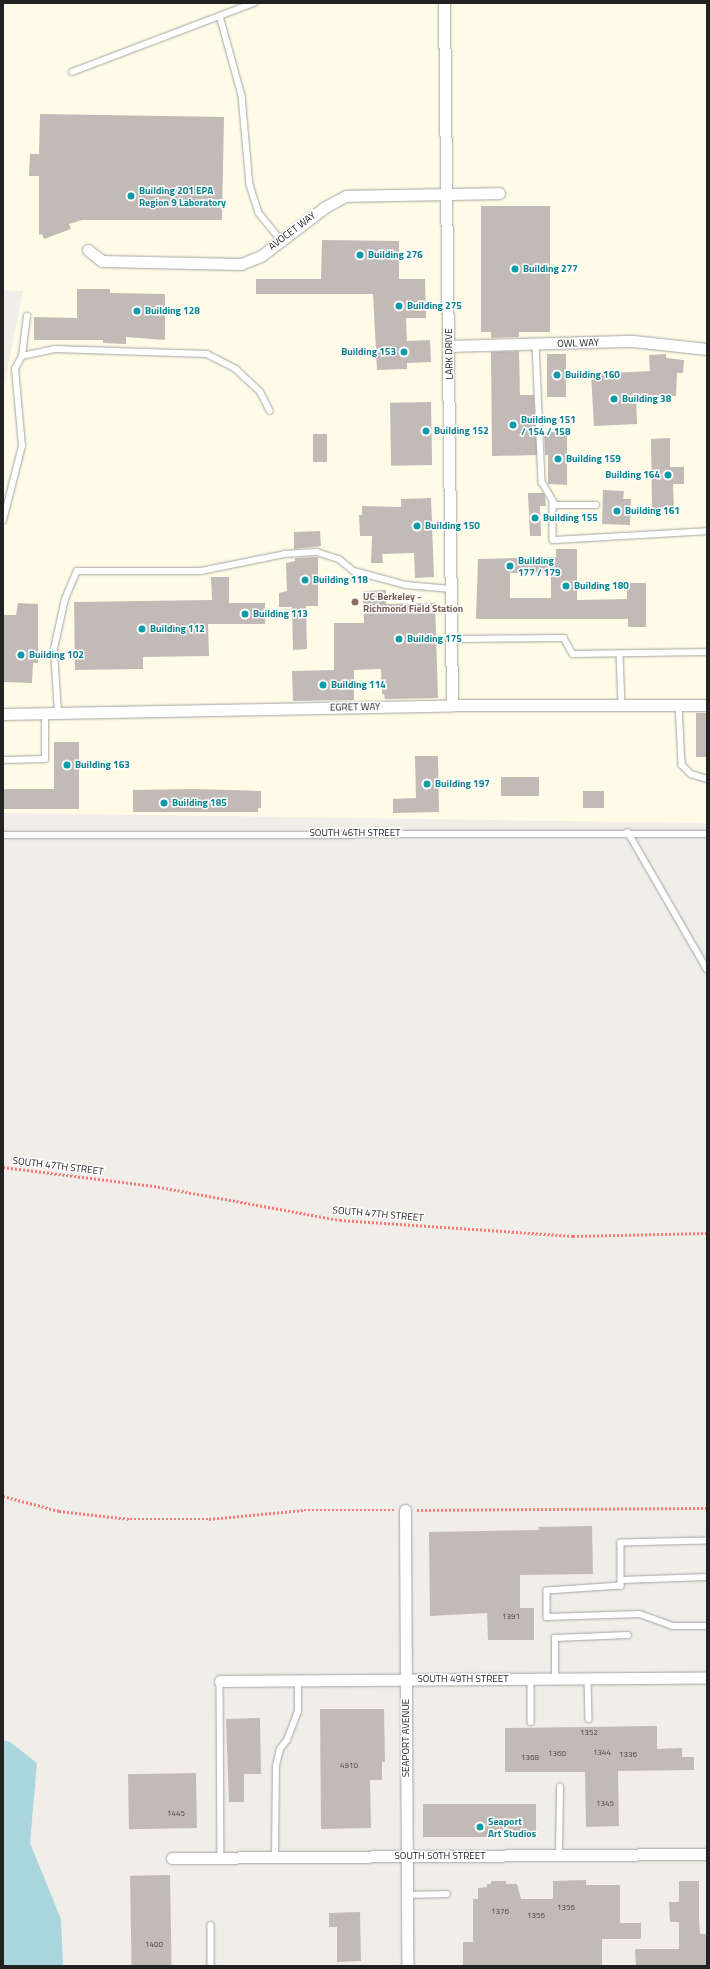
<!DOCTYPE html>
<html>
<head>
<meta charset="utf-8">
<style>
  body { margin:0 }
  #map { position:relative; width:710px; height:1969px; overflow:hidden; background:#f1eee9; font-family:"Titillium Web",sans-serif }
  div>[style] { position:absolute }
  .education>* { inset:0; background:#fefce6 }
  .water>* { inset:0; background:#acd6dd }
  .building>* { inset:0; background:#c2bab6; transform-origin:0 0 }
  .path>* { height:2.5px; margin-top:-1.25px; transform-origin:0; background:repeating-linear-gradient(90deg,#f47a78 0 2px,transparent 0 4px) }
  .roads { filter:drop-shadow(0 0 1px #a3a3a3) drop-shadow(0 0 1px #a3a3a3) }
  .service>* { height:5.5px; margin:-2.75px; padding:0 2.75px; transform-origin:2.75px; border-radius:2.75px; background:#fff }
  .minor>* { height:11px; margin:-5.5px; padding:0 5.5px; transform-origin:5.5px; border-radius:5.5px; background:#fff }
  .dots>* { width:11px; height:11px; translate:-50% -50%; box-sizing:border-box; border:2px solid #fff; border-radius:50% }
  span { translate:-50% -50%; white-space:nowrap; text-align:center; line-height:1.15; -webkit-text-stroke:3px #fff; paint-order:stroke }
  .number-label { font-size:8px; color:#4a4847 }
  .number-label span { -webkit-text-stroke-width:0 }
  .culture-label { font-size:10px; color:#0d838f; font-weight:700 }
  .left { translate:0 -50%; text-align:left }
  .right { translate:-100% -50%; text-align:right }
  .street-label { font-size:10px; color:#222 }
  .education-label { font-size:10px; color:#785e54; font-weight:700 }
  .frame { position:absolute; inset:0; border:4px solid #222; pointer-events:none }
</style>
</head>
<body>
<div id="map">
  <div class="education">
    <i style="clip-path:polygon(3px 3px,707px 3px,707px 823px,3px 813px,3px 392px,23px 291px,3px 290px)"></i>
  </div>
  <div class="water">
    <i style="clip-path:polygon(3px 1740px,10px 1742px,37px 1763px,30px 1843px,61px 1919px,63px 1966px,3px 1966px)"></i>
  </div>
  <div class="building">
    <i style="clip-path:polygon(40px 114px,224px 117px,222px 220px,82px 220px,69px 224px,71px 229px,44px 239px,42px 234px,39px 235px,39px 176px,29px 176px,30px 154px,39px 154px)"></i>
    <i style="clip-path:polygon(481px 206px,550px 206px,550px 332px,519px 332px,519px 337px,491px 338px,491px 332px,481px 332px)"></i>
    <i style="clip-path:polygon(322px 240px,399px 241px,399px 279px,425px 279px,426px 318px,406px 318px,407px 341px,430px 340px,431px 362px,407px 363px,407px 369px,377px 370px,373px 294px,256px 294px,256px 279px,321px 279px)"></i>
    <i style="clip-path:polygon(77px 289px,110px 289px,110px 293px,165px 294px,165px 340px,126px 337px,126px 344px,103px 343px,103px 340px,34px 340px,34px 317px,77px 318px)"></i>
    <i style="clip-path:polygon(519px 351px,520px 395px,534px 395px,537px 455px,492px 456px,491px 352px)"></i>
    <i style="left:547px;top:354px;width:19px;height:43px"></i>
    <i style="clip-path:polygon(666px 354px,666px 358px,684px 360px,683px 373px,677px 373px,676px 396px,636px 395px,637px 424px,594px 426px,591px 374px,650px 371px,649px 355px)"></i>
    <i style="left:431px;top:402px;width:63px;height:41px;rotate:89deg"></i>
    <i style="clip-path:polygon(544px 432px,567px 432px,567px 485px,548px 484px,548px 455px,545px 455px)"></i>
    <i style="left:327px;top:434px;width:28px;height:14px;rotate:90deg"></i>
    <i style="clip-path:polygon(670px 438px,670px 467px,684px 467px,684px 484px,673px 484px,674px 509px,652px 510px,651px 439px)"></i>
    <i style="clip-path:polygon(603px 490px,624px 491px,623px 499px,631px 499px,630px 525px,602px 524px)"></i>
    <i style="clip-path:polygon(528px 493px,544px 493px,545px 496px,546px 506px,540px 506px,541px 536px,530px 536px)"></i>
    <i style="clip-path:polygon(431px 498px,434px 577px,415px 578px,414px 553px,382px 554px,383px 563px,371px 563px,372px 536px,360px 536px,359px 515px,362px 515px,362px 506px,401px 507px,401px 499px)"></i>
    <i style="clip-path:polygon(320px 531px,321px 546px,294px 549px,294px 532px)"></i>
    <i style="clip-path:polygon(evenodd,556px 549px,577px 549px,577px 600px,627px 599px,627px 583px,646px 583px,646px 627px,628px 627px,628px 619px,476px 619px,478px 559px,556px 557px,556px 549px,551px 572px,551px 598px,510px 598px,510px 573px,551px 572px)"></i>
    <i style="clip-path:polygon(318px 557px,318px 606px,306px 606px,307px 649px,293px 650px,292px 607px,279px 607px,279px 593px,287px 591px,286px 563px,295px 561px,295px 558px)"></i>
    <i style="clip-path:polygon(211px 577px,229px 577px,229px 603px,265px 603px,265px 624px,208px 624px,209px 656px,143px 657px,143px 669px,75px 670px,74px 602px,212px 600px)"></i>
    <i style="clip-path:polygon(386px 590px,386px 604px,435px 603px,438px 698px,385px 699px,384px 694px,382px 694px,381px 669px,354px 670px,354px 700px,293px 701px,292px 671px,334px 670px,334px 623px,364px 623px,363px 591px)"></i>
    <i style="clip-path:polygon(18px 603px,38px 604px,38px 663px,33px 663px,32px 683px,3px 682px,3px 615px,16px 615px)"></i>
    <i style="left:696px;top:713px;width:11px;height:44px"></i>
    <i style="clip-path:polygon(54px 742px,79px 742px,79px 809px,3px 809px,3px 789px,54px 789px)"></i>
    <i style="clip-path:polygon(415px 756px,438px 756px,439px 812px,393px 813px,393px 799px,416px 798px)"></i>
    <i style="left:501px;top:777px;width:38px;height:19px"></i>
    <i style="clip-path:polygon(193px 789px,261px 791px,261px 808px,258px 808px,258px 812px,133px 812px,133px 790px)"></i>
    <i style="left:583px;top:791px;width:21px;height:17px"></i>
    <i style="clip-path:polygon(592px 1526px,593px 1574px,520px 1575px,520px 1608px,534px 1608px,534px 1640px,488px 1640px,487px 1613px,430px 1616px,429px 1532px,539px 1530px,538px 1527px)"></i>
    <i style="clip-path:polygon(320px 1709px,384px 1709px,385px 1762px,382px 1762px,382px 1780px,370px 1780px,371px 1828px,321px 1829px)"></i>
    <i style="clip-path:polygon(260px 1718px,261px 1774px,244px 1774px,244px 1802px,229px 1802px,226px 1719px)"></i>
    <i style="clip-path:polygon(657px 1726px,657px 1749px,682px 1748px,682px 1757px,694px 1757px,694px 1770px,618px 1771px,619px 1826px,586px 1827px,585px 1772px,505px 1772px,505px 1728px)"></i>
    <i style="left:196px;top:1773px;width:55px;height:68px;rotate:89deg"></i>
    <i style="left:536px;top:1804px;width:33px;height:113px;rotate:90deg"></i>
    <i style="left:170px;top:1875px;width:91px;height:40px;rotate:89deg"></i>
    <i style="clip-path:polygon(586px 1880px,586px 1885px,620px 1885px,620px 1923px,641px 1923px,641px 1939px,602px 1939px,602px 1966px,463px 1966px,463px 1942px,473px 1942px,473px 1899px,478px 1899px,478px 1888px,487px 1887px,487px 1884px,491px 1884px,491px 1881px,506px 1881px,506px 1884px,517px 1884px,521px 1899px,553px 1899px,553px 1881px)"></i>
    <i style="clip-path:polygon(679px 1881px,699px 1881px,699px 1921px,700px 1934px,707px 1934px,707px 1966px,636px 1966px,635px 1949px,679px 1949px,679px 1922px,670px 1922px,669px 1902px,679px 1902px)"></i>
    <i style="clip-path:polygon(360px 1912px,361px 1961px,337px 1962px,337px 1927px,329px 1927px,329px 1913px)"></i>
  </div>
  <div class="path">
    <i style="left:3px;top:1167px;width:152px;rotate:7.2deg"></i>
    <i style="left:154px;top:1186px;width:189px;rotate:10.4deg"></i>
    <i style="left:340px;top:1220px;width:234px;rotate:3.9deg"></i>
    <i style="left:573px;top:1236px;width:134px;rotate:-1.3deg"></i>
    <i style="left:3px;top:1496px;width:58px;rotate:15deg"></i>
    <i style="left:59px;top:1511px;width:71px;rotate:6.4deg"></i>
    <i style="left:130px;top:1519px;width:79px"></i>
    <i style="left:209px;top:1519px;width:95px;rotate:-5.4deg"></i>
    <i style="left:304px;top:1510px;width:90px"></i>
    <i style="left:417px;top:1510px;width:290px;rotate:-0.4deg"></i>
  </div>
  <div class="roads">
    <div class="service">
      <i style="left:220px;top:16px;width:83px;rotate:74.6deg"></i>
      <i style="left:242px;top:96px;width:89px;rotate:84.9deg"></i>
      <i style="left:250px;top:185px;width:29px;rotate:72deg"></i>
      <i style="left:259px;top:213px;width:33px;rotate:51deg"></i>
      <i style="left:72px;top:72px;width:195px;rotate:-20.8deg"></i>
      <i style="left:536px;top:344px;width:138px;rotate:87.5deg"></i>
      <i style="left:542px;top:482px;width:27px;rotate:59deg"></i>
      <i style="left:556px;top:505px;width:40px"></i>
      <i style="left:22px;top:356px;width:33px;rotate:-12deg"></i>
      <i style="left:54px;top:349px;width:153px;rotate:1.9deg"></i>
      <i style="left:207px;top:354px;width:33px;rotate:27deg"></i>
      <i style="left:236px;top:369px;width:33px;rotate:43deg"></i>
      <i style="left:260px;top:391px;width:22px;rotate:63deg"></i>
      <i style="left:553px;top:503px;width:37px;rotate:90deg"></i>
      <i style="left:553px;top:540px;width:154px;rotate:-3.3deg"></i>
      <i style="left:3px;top:521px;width:77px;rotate:-75.8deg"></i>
      <i style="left:22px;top:446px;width:77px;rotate:-95.2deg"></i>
      <i style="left:15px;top:369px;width:15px;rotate:-62deg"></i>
      <i style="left:22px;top:356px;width:40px;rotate:-82.9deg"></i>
      <i style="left:452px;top:639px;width:112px;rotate:-0.5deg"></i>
      <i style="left:564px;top:638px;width:18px;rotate:61deg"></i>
      <i style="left:573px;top:654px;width:134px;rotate:-0.9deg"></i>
      <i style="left:620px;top:654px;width:51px;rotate:87.8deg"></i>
      <i style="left:679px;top:705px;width:60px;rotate:87.1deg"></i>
      <i style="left:682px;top:765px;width:13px;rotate:45deg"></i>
      <i style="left:691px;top:774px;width:17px;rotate:17deg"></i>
      <i style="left:58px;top:713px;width:64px;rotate:-93.6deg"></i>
      <i style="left:54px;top:649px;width:51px;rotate:-77.6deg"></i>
      <i style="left:65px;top:599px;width:30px;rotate:-67deg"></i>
      <i style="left:77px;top:571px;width:124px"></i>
      <i style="left:201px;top:571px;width:86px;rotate:-11.4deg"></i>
      <i style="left:285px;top:554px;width:32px;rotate:-4deg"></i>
      <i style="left:317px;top:552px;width:23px;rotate:18deg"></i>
      <i style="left:339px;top:559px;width:19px;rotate:39deg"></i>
      <i style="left:354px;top:571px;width:54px;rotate:15.1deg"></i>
      <i style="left:406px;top:585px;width:45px;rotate:5.1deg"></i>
      <i style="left:3px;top:760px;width:42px;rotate:-1.4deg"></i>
      <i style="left:45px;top:759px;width:46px;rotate:-90deg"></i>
      <i style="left:628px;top:832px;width:158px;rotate:60deg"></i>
      <i style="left:3px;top:835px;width:704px;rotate:-0.08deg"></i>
      <i style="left:707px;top:1541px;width:86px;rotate:178.7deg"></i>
      <i style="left:621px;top:1543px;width:43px;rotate:90deg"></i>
      <i style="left:621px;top:1586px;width:74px;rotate:176.1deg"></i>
      <i style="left:547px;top:1591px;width:26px;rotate:90deg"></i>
      <i style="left:547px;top:1617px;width:93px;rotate:-1.8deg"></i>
      <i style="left:640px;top:1614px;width:35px;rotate:20deg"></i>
      <i style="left:673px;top:1626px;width:34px"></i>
      <i style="left:621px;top:1580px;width:86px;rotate:-2deg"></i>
      <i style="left:531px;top:1679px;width:43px;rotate:90deg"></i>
      <i style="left:555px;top:1679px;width:41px;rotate:-90deg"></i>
      <i style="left:555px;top:1638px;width:73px;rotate:-2.4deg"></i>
      <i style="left:588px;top:1679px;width:40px;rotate:88.6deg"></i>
      <i style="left:220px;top:1681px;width:176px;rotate:89.7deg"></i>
      <i style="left:559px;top:1855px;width:68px;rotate:-89.2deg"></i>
      <i style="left:275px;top:1857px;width:91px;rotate:-89.4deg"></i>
      <i style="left:276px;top:1766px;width:17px;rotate:-77deg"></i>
      <i style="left:280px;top:1749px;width:11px;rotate:-52deg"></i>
      <i style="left:287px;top:1740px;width:30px;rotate:-69deg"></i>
      <i style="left:298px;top:1712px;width:32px;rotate:-90deg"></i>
      <i style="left:407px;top:1895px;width:40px;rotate:-1.4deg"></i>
      <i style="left:211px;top:1925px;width:41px;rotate:90deg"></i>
    </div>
    <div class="minor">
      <i style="left:444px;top:3px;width:702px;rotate:89.35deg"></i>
      <i style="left:88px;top:250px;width:18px;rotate:38deg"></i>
      <i style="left:102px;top:261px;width:139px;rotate:1.2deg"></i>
      <i style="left:241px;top:264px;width:22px;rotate:-22deg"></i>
      <i style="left:261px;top:256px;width:81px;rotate:-37.4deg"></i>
      <i style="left:325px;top:207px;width:24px;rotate:-28deg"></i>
      <i style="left:346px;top:196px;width:153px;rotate:-1.1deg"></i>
      <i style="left:449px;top:346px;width:184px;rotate:-1.6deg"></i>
      <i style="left:633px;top:341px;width:74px;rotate:6.2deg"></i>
      <i style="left:3px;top:714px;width:449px;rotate:-1.1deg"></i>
      <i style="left:452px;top:705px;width:255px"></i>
      <i style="left:405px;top:1510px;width:456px;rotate:89.7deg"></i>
      <i style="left:220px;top:1681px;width:487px;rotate:-0.4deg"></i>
      <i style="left:172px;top:1858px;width:535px;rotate:-0.43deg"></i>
    </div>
  </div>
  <div class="dots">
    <i style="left:131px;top:196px;background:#0f9aa8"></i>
    <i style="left:360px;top:255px;background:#0f9aa8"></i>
    <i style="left:515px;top:269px;background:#0f9aa8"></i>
    <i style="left:399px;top:306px;background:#0f9aa8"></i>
    <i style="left:137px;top:311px;background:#0f9aa8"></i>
    <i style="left:404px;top:352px;background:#0f9aa8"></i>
    <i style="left:557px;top:375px;background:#0f9aa8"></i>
    <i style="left:614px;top:399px;background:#0f9aa8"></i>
    <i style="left:513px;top:425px;background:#0f9aa8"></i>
    <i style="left:426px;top:431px;background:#0f9aa8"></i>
    <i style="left:558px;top:459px;background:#0f9aa8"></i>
    <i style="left:668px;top:475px;background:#0f9aa8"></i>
    <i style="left:617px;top:511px;background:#0f9aa8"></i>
    <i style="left:535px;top:518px;background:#0f9aa8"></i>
    <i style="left:417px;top:526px;background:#0f9aa8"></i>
    <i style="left:510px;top:566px;background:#0f9aa8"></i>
    <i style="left:305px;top:580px;background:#0f9aa8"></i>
    <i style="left:566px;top:586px;background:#0f9aa8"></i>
    <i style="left:355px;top:602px;background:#8d6e63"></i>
    <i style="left:245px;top:614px;background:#0f9aa8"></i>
    <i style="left:142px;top:629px;background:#0f9aa8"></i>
    <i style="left:399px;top:639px;background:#0f9aa8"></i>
    <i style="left:21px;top:655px;background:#0f9aa8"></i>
    <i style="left:323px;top:685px;background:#0f9aa8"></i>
    <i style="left:67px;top:765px;background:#0f9aa8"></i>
    <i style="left:427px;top:784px;background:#0f9aa8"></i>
    <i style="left:164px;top:803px;background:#0f9aa8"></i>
    <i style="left:480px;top:1827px;background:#0f9aa8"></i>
  </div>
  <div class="number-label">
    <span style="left:511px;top:1617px">1391</span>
    <span style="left:589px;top:1733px">1352</span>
    <span style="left:602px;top:1753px">1344</span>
    <span style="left:557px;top:1754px">1360</span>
    <span style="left:628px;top:1755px">1336</span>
    <span style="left:530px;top:1758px">1368</span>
    <span style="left:349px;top:1766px">4910</span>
    <span style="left:605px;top:1804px">1345</span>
    <span style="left:176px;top:1814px">1445</span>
    <span style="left:566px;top:1908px">1356</span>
    <span style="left:500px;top:1912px">1376</span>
    <span style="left:536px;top:1916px">1356</span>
    <span style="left:154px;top:1945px">1400</span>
  </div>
  <div class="culture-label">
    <span class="left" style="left:139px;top:196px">Building 201 EPA<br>Region 9 Laboratory</span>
    <span class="left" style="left:368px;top:255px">Building 276</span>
    <span class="left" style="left:523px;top:269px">Building 277</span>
    <span class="left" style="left:407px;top:306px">Building 275</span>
    <span class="left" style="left:145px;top:311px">Building 128</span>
    <span class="right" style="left:396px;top:352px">Building 153</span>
    <span class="left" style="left:565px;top:375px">Building 160</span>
    <span class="left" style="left:622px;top:399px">Building 38</span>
    <span class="left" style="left:521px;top:425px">Building 151<br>/ 154 / 158</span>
    <span class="left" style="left:434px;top:431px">Building 152</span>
    <span class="left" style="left:566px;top:459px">Building 159</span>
    <span class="right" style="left:660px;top:475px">Building 164</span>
    <span class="left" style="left:625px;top:511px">Building 161</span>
    <span class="left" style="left:543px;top:518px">Building 155</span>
    <span class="left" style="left:425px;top:526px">Building 150</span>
    <span class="left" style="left:518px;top:566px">Building<br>177 / 179</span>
    <span class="left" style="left:313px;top:580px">Building 118</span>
    <span class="left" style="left:574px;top:586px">Building 180</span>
    <span class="left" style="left:253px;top:614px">Building 113</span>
    <span class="left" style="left:150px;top:629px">Building 112</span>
    <span class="left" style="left:407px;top:639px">Building 175</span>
    <span class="left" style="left:29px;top:655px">Building 102</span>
    <span class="left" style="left:331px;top:685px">Building 114</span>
    <span class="left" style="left:75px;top:765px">Building 163</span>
    <span class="left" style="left:435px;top:784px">Building 197</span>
    <span class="left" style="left:172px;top:803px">Building 185</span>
    <span class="left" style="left:488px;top:1827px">Seaport<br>Art Studios</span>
  </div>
  <div class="street-label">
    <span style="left:292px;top:231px;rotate:-37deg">AVOCET WAY</span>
    <span style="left:578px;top:343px;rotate:-2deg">OWL WAY</span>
    <span style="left:449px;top:354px;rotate:-91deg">LARK DRIVE</span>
    <span style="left:355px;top:707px;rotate:-1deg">EGRET WAY</span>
    <span style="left:355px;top:833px">SOUTH 46TH STREET</span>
    <span style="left:58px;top:1166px;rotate:7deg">SOUTH 47TH STREET</span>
    <span style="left:378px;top:1214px;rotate:5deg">SOUTH 47TH STREET</span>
    <span style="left:463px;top:1679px">SOUTH 49TH STREET</span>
    <span style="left:406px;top:1738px;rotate:-90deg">SEAPORT AVENUE</span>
    <span style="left:440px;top:1856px">SOUTH 50TH STREET</span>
  </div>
  <div class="education-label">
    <span class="left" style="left:363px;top:602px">UC Berkeley -<br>Richmond Field Station</span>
  </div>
  <div class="frame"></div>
</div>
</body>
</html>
